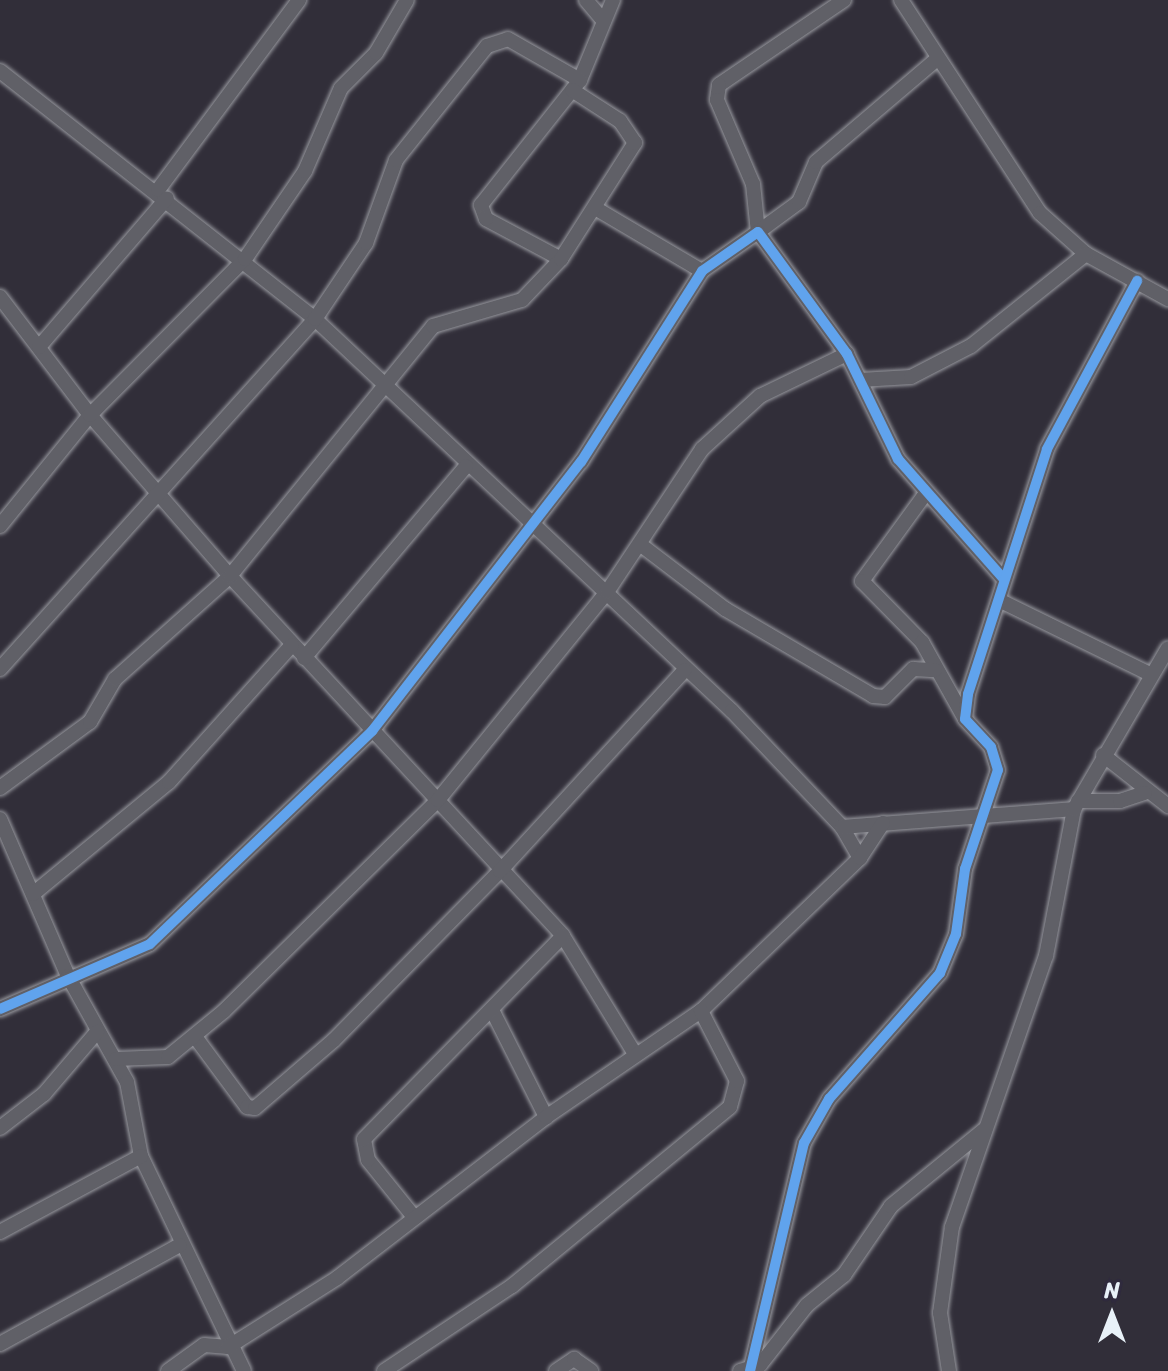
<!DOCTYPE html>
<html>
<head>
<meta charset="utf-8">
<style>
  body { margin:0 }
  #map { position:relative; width:1168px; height:1371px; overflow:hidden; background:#312e39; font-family:Sriracha,sans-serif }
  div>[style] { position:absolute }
  .roads { filter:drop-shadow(0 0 2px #98999f) drop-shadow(0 0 2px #98999f) }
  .street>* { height:14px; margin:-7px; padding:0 7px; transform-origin:7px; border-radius:7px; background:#606067 }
  .cycleway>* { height:10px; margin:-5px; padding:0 5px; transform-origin:5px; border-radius:5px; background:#60a3ed }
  span { translate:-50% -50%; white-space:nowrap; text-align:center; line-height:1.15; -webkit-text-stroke:8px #2f2a3d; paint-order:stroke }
  .north { position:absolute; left:1072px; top:1275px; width:80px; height:80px; -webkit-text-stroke:6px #2f2a3d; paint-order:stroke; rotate:0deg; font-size:22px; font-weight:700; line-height:32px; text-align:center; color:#e8f1f8 }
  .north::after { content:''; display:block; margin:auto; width:28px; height:36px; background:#e8f1f8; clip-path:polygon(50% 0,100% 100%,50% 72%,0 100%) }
</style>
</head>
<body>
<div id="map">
  <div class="roads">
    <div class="street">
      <i style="left:586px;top:0;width:25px;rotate:50deg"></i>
      <i style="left:844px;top:0;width:151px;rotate:145.8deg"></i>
      <i style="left:719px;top:85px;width:15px;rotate:98deg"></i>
      <i style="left:717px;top:100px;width:91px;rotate:66.8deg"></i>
      <i style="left:753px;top:184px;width:48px;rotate:84.1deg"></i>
      <i style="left:758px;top:232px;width:51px;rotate:-36.2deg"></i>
      <i style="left:799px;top:202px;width:43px;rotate:-67deg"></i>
      <i style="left:816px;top:162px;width:159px;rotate:-40.4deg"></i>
      <i style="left:901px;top:0;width:254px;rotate:56.9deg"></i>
      <i style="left:1040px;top:213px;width:62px;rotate:41.7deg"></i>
      <i style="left:1086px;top:254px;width:94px;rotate:28.8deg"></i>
      <i style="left:0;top:71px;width:401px;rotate:38.2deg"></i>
      <i style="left:315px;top:319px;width:572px;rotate:43.23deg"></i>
      <i style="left:732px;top:711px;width:160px;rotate:46.5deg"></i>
      <i style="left:842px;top:827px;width:36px;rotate:60deg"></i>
      <i style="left:158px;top:190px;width:237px;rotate:-53.4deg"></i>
      <i style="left:595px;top:208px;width:124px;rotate:30.5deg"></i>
      <i style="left:561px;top:259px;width:85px;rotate:-151.9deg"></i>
      <i style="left:486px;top:219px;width:15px;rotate:-110deg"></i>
      <i style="left:481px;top:205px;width:159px;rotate:-51.6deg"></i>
      <i style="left:580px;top:80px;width:87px;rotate:-67.6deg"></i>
      <i style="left:0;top:297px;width:148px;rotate:52.7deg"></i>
      <i style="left:90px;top:415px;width:213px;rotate:49deg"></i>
      <i style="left:230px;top:576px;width:490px;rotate:47.2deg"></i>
      <i style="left:563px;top:936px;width:138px;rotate:58.6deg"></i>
      <i style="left:39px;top:347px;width:196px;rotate:-49.3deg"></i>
      <i style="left:860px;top:380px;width:51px;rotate:-3.4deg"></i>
      <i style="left:911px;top:377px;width:68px;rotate:-27.3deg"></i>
      <i style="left:971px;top:346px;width:147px;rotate:-38.7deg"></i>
      <i style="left:926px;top:493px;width:109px;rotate:126deg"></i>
      <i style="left:862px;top:581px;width:86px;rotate:45.5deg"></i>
      <i style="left:922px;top:642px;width:88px;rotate:60.8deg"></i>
      <i style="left:0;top:526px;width:143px;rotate:-51deg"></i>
      <i style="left:90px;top:415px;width:220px;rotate:-45.2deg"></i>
      <i style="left:245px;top:259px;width:107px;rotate:-55.7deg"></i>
      <i style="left:305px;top:171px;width:90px;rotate:-66.6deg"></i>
      <i style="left:341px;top:88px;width:49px;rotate:-45deg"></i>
      <i style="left:376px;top:53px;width:61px;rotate:-59.7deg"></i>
      <i style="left:641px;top:545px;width:106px;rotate:37.3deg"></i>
      <i style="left:725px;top:609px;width:172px;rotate:30.4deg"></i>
      <i style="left:873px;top:696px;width:12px;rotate:5deg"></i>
      <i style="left:885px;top:697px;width:40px;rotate:-45deg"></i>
      <i style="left:913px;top:669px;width:22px;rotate:3deg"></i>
      <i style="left:1003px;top:602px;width:164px;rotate:26.1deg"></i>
      <i style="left:304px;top:658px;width:251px;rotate:-49.8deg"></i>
      <i style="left:0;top:669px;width:471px;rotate:-48deg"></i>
      <i style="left:315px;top:319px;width:92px;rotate:-56.1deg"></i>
      <i style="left:366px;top:243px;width:88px;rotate:-70.1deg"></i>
      <i style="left:396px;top:160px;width:146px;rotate:-51.4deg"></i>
      <i style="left:487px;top:46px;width:22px;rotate:-18deg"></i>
      <i style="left:508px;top:39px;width:83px;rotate:29.7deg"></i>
      <i style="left:1103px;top:755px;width:83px;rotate:38.1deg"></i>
      <i style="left:0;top:788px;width:112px;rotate:-36.3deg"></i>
      <i style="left:90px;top:722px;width:50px;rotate:-59.8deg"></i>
      <i style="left:115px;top:679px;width:154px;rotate:-41.8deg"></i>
      <i style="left:230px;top:576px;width:322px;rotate:-50.9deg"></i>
      <i style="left:433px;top:326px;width:93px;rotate:-16.3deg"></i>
      <i style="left:522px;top:300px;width:57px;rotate:-46.4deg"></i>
      <i style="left:561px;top:259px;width:138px;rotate:-57.5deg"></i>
      <i style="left:635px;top:143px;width:27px;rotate:-124deg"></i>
      <i style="left:620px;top:121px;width:57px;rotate:-147.1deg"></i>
      <i style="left:1078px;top:801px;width:42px"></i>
      <i style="left:1120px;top:801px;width:26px;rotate:-18deg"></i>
      <i style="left:0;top:819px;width:171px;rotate:66.6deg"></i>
      <i style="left:68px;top:976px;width:121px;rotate:60.9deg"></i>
      <i style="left:127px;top:1082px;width:75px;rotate:79.3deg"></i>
      <i style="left:141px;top:1156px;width:238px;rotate:64.4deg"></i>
      <i style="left:842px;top:827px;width:233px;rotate:-4.4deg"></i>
      <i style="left:33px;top:894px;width:176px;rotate:-39.5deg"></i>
      <i style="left:169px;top:782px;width:184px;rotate:-48.1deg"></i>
      <i style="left:0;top:1009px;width:163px;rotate:-23.4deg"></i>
      <i style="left:150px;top:944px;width:308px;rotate:-43.8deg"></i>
      <i style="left:372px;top:731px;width:341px;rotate:-52.2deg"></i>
      <i style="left:581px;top:462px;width:226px;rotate:-57.6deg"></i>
      <i style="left:702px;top:271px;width:68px;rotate:-34.9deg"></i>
      <i style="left:758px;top:232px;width:151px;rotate:53.9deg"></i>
      <i style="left:847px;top:354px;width:117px;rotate:64.1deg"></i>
      <i style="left:898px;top:459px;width:159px;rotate:48.6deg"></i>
      <i style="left:493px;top:1012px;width:118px;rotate:63.2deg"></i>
      <i style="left:196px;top:1038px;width:86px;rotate:53.5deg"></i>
      <i style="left:247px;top:1107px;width:8px;rotate:7deg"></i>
      <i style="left:255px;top:1108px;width:104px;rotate:-40.7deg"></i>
      <i style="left:334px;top:1040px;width:237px;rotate:-45.5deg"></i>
      <i style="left:500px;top:871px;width:273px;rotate:-47.4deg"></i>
      <i style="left:116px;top:1059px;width:52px;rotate:-2.2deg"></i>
      <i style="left:168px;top:1057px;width:72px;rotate:-39.4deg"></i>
      <i style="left:224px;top:1011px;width:301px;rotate:-44.6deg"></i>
      <i style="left:438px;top:800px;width:268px;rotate:-50.9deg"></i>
      <i style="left:607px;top:592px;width:172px;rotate:-56.4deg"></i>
      <i style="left:702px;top:449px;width:79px;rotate:-42.4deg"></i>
      <i style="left:760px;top:396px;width:97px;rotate:-25.8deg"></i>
      <i style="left:0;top:1128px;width:56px;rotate:-37.7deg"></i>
      <i style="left:44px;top:1094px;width:82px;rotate:-49.5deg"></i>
      <i style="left:414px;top:1217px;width:73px;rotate:-128.9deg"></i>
      <i style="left:368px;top:1160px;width:21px;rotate:-101deg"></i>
      <i style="left:364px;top:1139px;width:284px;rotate:-45.6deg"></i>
      <i style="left:0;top:1232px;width:160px;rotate:-28.3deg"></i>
      <i style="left:0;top:1344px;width:205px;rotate:-28.8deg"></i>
      <i style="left:168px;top:1371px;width:44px;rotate:-35.8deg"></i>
      <i style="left:204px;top:1345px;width:24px;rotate:5deg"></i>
      <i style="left:228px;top:1347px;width:129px;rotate:-32.3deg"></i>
      <i style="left:337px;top:1278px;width:264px;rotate:-37.6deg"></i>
      <i style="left:546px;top:1117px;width:188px;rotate:-34.4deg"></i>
      <i style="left:701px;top:1011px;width:221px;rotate:-43.9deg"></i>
      <i style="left:860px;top:858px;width:42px;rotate:-56.7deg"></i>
      <i style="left:384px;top:1371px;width:154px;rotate:-33.6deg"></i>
      <i style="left:512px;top:1286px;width:282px;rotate:-39.4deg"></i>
      <i style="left:730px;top:1107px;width:27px;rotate:-75deg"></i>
      <i style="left:737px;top:1081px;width:79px;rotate:-117.2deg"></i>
      <i style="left:556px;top:1371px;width:22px;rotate:-34deg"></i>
      <i style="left:574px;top:1359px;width:21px;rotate:35deg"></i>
      <i style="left:740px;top:1371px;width:21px;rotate:-17deg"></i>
      <i style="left:760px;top:1365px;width:76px;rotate:-51.9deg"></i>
      <i style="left:807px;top:1305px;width:48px;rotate:-39deg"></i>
      <i style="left:844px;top:1275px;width:83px;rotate:-55.7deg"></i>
      <i style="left:891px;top:1206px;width:122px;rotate:-39.3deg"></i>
      <i style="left:750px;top:1371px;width:234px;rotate:-76.7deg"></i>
      <i style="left:804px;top:1143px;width:51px;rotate:-60.4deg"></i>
      <i style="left:829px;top:1099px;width:168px;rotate:-48.6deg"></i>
      <i style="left:940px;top:973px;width:42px;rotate:-67.7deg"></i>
      <i style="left:956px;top:934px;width:66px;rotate:-82.1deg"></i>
      <i style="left:965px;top:869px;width:104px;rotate:-71.6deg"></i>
      <i style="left:998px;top:770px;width:24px;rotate:-107deg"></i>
      <i style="left:991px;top:747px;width:38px;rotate:-133deg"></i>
      <i style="left:965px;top:719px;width:25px;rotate:-83deg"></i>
      <i style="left:968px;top:694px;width:257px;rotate:-72.1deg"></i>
      <i style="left:1047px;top:449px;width:191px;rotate:-61.8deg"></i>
      <i style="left:949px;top:1371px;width:59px;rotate:-98.8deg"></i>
      <i style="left:940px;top:1313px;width:87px;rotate:-82.1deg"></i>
      <i style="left:952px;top:1227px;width:287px;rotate:-70.9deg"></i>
      <i style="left:1046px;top:956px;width:150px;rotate:-79.2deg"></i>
      <i style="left:1074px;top:809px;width:186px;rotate:-59.7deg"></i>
    </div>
  </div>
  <div class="cycleway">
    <i style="left:0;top:1009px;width:163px;rotate:-23.4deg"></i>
    <i style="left:150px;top:944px;width:308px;rotate:-43.8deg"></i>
    <i style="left:372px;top:731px;width:341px;rotate:-52.2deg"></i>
    <i style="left:581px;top:462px;width:226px;rotate:-57.6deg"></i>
    <i style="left:702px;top:271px;width:68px;rotate:-34.9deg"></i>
    <i style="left:758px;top:232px;width:151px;rotate:53.9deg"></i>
    <i style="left:847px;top:354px;width:117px;rotate:64.1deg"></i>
    <i style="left:898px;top:459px;width:159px;rotate:48.6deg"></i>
    <i style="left:750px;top:1371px;width:234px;rotate:-76.7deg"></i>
    <i style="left:804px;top:1143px;width:51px;rotate:-60.4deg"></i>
    <i style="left:829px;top:1099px;width:168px;rotate:-48.6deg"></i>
    <i style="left:940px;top:973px;width:42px;rotate:-67.7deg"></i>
    <i style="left:956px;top:934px;width:66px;rotate:-82.1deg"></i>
    <i style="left:965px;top:869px;width:104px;rotate:-71.6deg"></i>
    <i style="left:998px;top:770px;width:24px;rotate:-107deg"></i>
    <i style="left:991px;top:747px;width:38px;rotate:-133deg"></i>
    <i style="left:965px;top:719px;width:25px;rotate:-83deg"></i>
    <i style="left:968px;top:694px;width:257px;rotate:-72.1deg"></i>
    <i style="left:1047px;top:449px;width:191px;rotate:-61.8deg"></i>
  </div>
  <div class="north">N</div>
</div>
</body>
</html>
